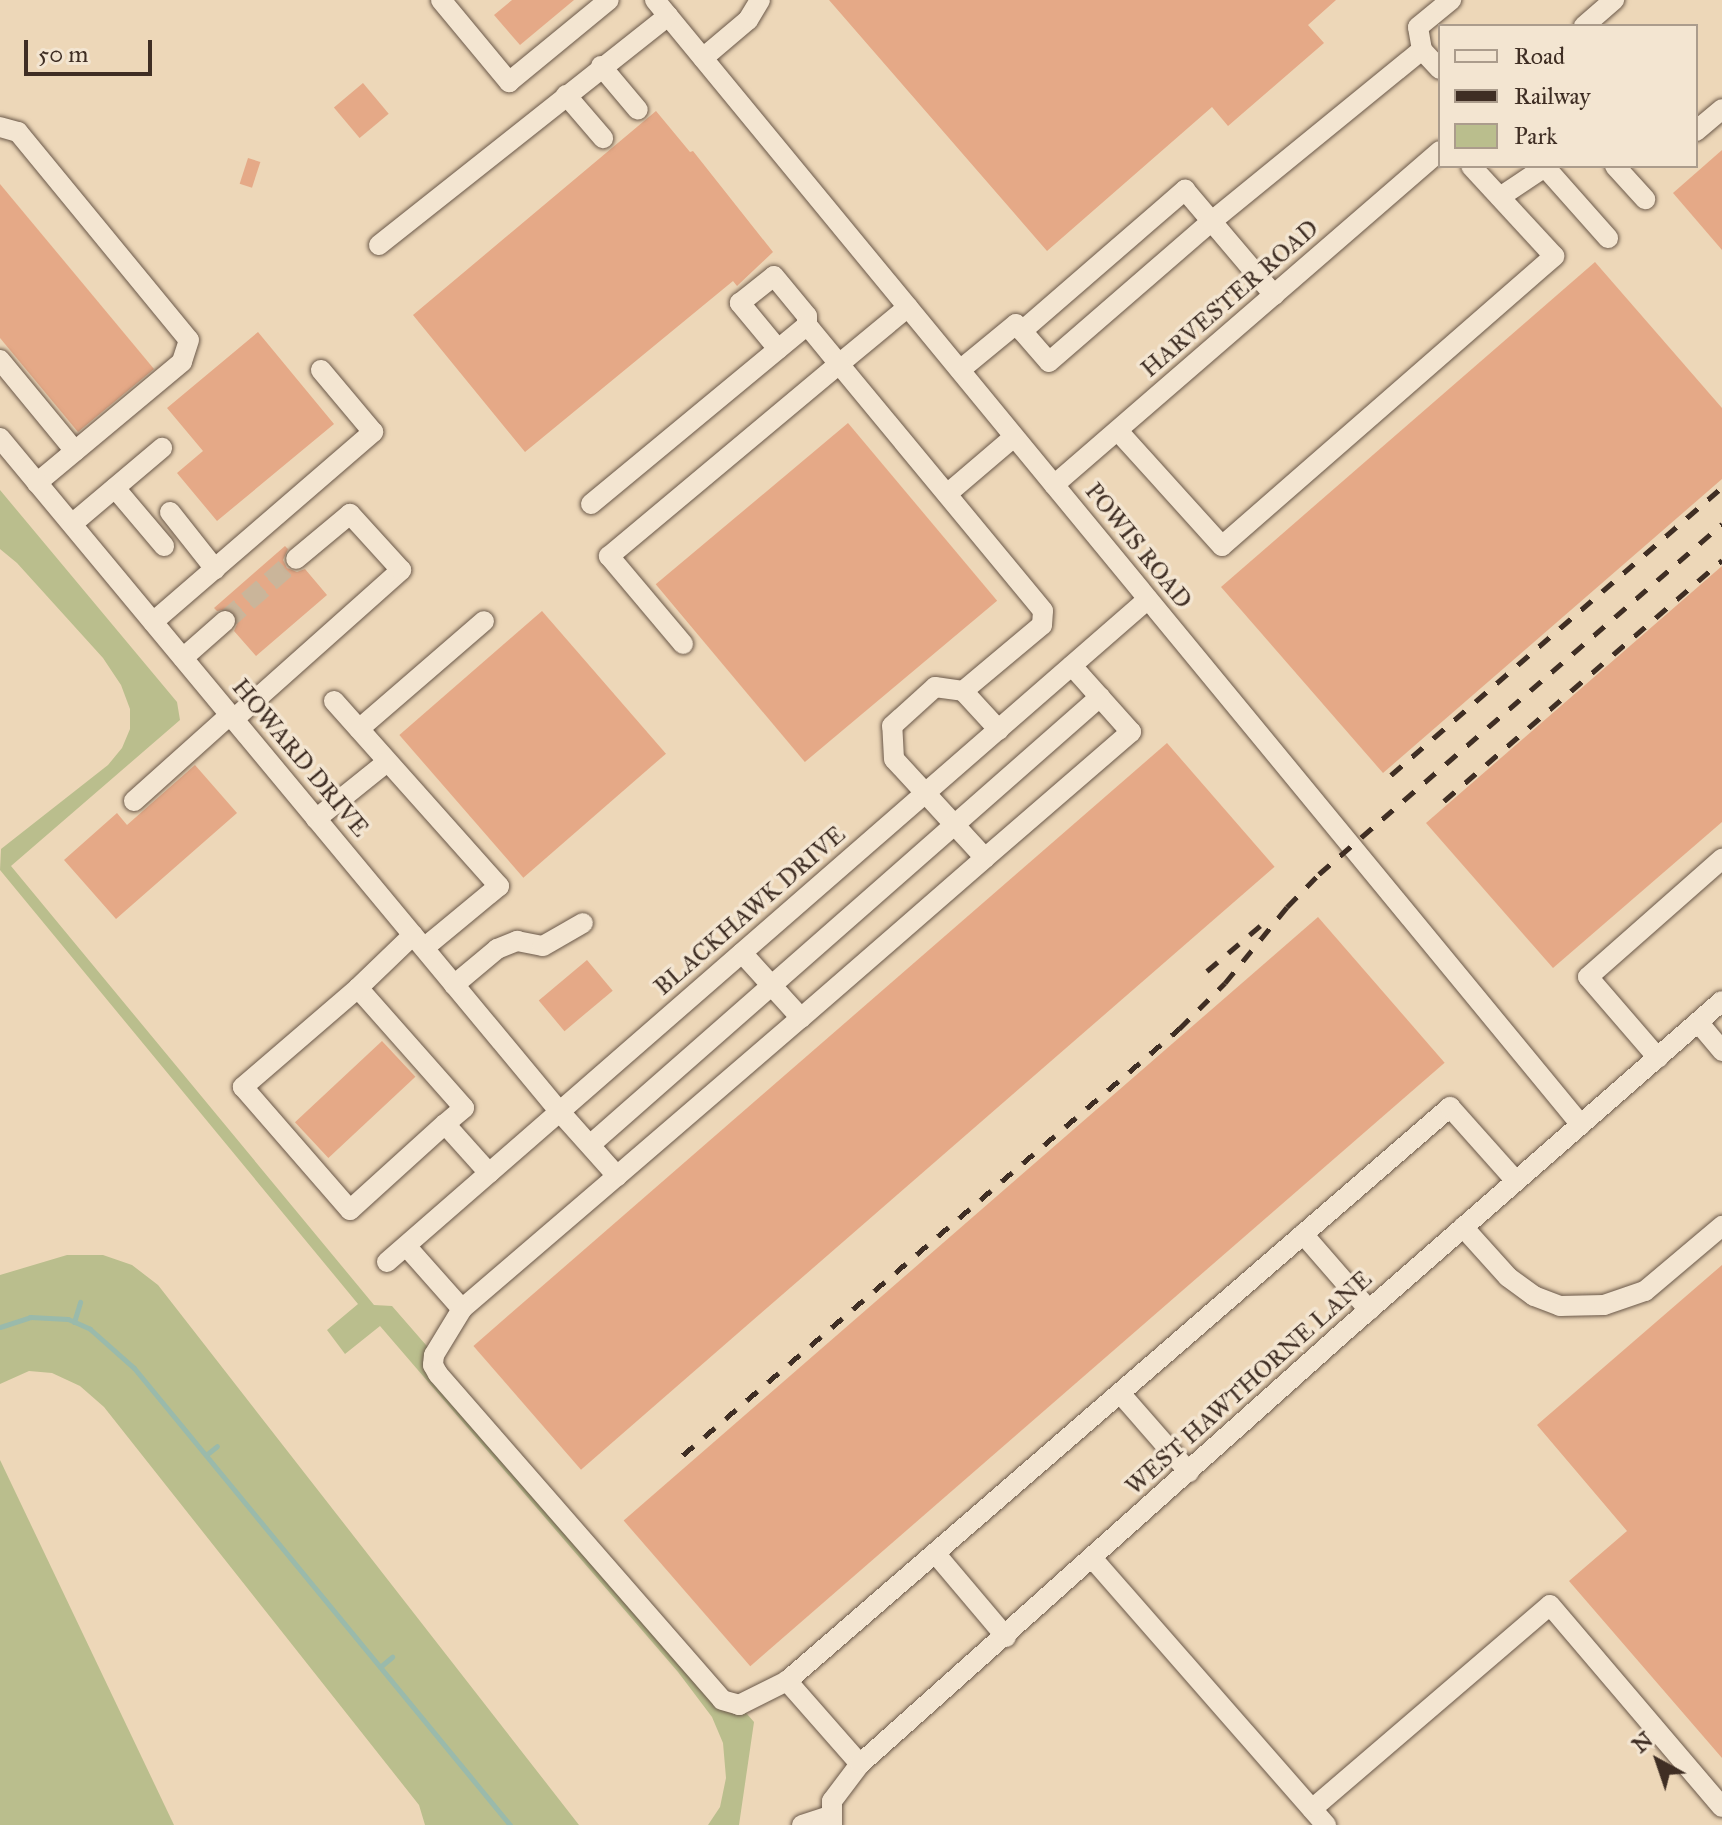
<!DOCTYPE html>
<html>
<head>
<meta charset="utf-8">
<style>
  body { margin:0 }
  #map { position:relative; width:1722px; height:1825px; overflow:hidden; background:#edd7b8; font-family:"IM FELL Great Primer",serif }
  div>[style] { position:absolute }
  .green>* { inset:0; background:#babe8d }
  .stream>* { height:5px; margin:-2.5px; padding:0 2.5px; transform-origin:2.5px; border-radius:2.5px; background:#9abaab }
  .building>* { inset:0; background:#e5a987; transform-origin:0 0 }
  .minor-tunnel>* { height:20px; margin-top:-10px; transform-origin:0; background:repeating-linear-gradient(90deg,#cab59a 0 20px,transparent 0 30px) }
  .roads { filter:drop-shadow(0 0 2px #6a5849) drop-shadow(0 0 2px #6a5849) }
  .minor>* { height:20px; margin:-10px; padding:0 10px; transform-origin:10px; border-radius:10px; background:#f3e5d1 }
  .rail>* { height:5px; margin-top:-2.5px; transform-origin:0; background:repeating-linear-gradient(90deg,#3f2e24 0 14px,transparent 0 28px) }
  span { translate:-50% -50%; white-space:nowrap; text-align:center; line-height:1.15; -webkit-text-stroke:7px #f3e5d1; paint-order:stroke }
  .street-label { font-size:24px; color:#3f2e24 }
  .legend { position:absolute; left:1438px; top:24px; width:260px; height:144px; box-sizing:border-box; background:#f3e5d1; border:2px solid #ab9c8c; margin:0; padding:10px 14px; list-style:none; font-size:24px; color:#3f2e24 }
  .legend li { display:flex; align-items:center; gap:16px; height:40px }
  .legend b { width:40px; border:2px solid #ab9c8c }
  .north { position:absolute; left:1618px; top:1721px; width:80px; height:80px; -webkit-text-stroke:6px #f3e5d1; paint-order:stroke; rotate:320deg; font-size:22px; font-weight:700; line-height:32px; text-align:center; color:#3f2e24 }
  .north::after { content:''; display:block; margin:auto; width:28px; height:36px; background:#3f2e24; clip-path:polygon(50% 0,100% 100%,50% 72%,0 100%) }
  .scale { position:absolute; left:24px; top:40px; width:128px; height:36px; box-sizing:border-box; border:4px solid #3f2e24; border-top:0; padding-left:10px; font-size:24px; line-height:28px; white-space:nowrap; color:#3f2e24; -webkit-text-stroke:6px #f3e5d1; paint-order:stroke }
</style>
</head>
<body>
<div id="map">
  <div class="green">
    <i style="clip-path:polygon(0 490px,177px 702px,180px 720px,11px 866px,374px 1305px,392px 1306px,754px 1722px,739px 1825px,708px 1825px,720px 1807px,726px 1778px,723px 1743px,712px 1717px,678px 1672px,380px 1326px,345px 1354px,327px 1330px,358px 1304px,0 870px,1px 849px,108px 765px,122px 748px,130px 729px,130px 709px,121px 685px,103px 658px,17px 563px,0 549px)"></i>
    <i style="clip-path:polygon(67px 1255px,103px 1255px,132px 1265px,158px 1285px,579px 1825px,425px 1825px,419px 1805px,104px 1407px,80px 1386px,52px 1373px,29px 1371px,0 1384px,0 1275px)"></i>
    <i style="clip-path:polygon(0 1460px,1px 1462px,174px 1825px,0 1825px)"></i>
  </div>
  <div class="stream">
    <i style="left:74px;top:1322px;width:21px;rotate:-73deg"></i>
    <i style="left:0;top:1327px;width:32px;rotate:-18deg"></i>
    <i style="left:30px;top:1317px;width:38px;rotate:3deg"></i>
    <i style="left:68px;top:1319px;width:24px;rotate:24deg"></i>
    <i style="left:90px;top:1329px;width:59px;rotate:41.6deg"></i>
    <i style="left:134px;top:1368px;width:592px;rotate:50.55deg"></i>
    <i style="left:206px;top:1455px;width:14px;rotate:-39deg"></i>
    <i style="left:380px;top:1667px;width:16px;rotate:-40deg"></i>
  </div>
  <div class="building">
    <i style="clip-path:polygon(512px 0,574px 0,520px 45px,494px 15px)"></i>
    <i style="clip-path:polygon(829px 0,1336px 0,1308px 25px,1324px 43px,1228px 126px,1212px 107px,1047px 251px)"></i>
    <i style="left:363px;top:83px;width:40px;height:38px;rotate:50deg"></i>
    <i style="clip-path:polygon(656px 111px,690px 152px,693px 151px,773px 252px,737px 286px,733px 281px,525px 452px,413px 315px)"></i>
    <i style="clip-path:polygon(1722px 150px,1722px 250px,1673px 193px)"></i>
    <i style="left:248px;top:158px;width:13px;height:27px;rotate:18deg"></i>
    <i style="clip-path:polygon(0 184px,154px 369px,78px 432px,0 338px)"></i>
    <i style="clip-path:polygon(1595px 262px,1722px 408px,1722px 479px,1383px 773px,1221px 587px)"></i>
    <i style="clip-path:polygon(258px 332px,334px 424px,217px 521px,177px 473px,203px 451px,167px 408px)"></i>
    <i style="left:848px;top:423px;width:232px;height:251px;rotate:50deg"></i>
    <i style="clip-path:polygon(285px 546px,288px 549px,283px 560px,287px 568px,297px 572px,305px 569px,327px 595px,256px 656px,234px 631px,237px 624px,235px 613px,228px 609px,217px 611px,214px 608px)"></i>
    <i style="clip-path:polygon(1722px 566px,1722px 822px,1553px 968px,1426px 823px)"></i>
    <i style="left:542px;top:611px;width:189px;height:189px;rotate:49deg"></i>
    <i style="left:1167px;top:743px;width:164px;height:919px;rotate:49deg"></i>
    <i style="clip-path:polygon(195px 765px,237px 813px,116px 919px,64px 860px,117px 813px,127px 825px)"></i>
    <i style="left:1318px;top:917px;width:193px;height:920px;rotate:49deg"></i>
    <i style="left:587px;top:960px;width:40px;height:63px;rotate:50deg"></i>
    <i style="left:382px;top:1041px;width:49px;height:119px;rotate:47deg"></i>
    <i style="clip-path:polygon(1722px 1265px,1722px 1758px,1569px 1581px,1627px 1531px,1537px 1425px)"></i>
  </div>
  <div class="minor-tunnel">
    <i style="left:225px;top:621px;width:94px;rotate:-41.1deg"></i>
  </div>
  <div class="roads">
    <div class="minor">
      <i style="left:441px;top:0;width:107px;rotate:50.3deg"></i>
      <i style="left:509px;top:82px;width:129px;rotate:-39.4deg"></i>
      <i style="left:655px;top:0;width:1457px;rotate:50.54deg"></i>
      <i style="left:1584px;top:26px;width:40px;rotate:-41deg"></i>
      <i style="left:1422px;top:50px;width:26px;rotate:47deg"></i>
      <i style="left:703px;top:58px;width:59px;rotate:-40.2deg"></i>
      <i style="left:748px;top:20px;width:23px;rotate:-59deg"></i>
      <i style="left:601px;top:66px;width:57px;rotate:49.9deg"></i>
      <i style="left:566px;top:95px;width:57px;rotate:49.3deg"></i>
      <i style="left:0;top:127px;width:19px;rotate:16deg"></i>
      <i style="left:18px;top:132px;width:269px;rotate:50.6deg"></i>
      <i style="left:189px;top:340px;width:23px;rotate:108deg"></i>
      <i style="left:182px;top:362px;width:189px;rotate:140.2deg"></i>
      <i style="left:1696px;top:131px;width:34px;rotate:-40deg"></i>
      <i style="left:1615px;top:166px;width:45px;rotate:47.7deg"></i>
      <i style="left:1500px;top:197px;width:54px;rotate:-33.7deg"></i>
      <i style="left:1545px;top:167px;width:95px;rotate:48.4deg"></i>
      <i style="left:379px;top:245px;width:369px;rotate:-38.4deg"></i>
      <i style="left:908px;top:307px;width:89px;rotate:140.4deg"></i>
      <i style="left:839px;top:364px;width:320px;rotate:50.4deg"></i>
      <i style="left:1043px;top:611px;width:14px;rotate:94deg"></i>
      <i style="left:1042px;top:625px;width:103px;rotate:140.1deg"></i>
      <i style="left:1022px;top:331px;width:216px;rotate:-40.9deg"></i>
      <i style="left:1185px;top:190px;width:138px;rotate:49.7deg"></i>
      <i style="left:778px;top:349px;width:60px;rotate:-129.6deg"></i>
      <i style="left:740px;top:303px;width:43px;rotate:-38.5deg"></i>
      <i style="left:774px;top:276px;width:52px;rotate:50.5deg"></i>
      <i style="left:807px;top:316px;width:9px;rotate:90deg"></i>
      <i style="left:0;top:360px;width:118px;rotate:50.5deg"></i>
      <i style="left:960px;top:370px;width:72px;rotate:-39.4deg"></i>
      <i style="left:1016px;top:324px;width:50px;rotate:49deg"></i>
      <i style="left:1049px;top:362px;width:216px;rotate:-40.9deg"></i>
      <i style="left:1212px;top:221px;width:271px;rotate:-39.2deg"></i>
      <i style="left:1422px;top:50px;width:23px;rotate:-100deg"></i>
      <i style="left:1418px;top:27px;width:43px;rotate:-39.3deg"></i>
      <i style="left:1118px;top:431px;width:155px;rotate:47.9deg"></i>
      <i style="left:1222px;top:546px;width:441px;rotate:-41.1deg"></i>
      <i style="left:1554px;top:256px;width:122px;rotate:-132.7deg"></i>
      <i style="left:0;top:438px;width:876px;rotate:50.28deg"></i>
      <i style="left:560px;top:1112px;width:86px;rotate:48.3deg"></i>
      <i style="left:617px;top:1176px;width:204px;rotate:139.4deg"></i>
      <i style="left:462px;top:1309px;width:84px;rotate:-131.6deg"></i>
      <i style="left:1054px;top:485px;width:510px;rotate:-40.87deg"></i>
      <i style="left:115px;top:488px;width:76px;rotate:49.8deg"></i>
      <i style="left:947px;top:494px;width:88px;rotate:-40.4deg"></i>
      <i style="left:591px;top:504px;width:281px;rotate:-39.6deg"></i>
      <i style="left:807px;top:325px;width:50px;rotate:50.6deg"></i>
      <i style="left:839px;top:364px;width:300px;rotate:140.1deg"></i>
      <i style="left:609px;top:556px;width:115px;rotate:49.9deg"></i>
      <i style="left:170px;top:512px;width:73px;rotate:51.7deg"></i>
      <i style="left:72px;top:524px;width:118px;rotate:-40.2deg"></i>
      <i style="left:153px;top:622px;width:291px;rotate:-40.8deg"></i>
      <i style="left:373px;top:432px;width:81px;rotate:-130deg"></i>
      <i style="left:183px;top:658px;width:56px;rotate:-41.4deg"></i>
      <i style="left:334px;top:701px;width:248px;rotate:48.3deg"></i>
      <i style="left:499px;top:886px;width:97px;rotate:140.4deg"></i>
      <i style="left:234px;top:719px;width:224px;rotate:-41.7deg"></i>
      <i style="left:401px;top:570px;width:76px;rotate:-132.3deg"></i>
      <i style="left:350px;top:514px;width:70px;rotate:140.2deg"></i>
      <i style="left:359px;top:729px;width:165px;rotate:-40.8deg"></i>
      <i style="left:134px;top:801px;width:129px;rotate:-41.9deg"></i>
      <i style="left:316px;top:819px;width:91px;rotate:-38.8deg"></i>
      <i style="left:985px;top:858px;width:193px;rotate:-40.8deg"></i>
      <i style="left:1131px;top:732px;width:89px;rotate:-131.8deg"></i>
      <i style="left:413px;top:935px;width:76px;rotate:136.1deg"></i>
      <i style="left:358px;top:988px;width:160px;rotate:48.5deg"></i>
      <i style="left:464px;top:1108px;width:25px;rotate:140deg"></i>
      <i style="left:445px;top:1124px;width:66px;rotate:48.1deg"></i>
      <i style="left:454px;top:985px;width:56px;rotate:-39.9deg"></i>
      <i style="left:497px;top:949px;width:22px;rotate:-22deg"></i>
      <i style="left:517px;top:941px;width:26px;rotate:11deg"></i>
      <i style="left:543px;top:946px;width:46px;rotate:-29.9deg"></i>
      <i style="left:358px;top:988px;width:152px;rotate:139.3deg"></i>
      <i style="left:243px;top:1087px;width:163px;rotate:49deg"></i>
      <i style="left:350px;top:1210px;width:128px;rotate:-42.2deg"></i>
      <i style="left:801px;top:1018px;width:244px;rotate:-41deg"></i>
      <i style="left:985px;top:858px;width:134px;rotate:-132.6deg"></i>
      <i style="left:894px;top:759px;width:33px;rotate:-93deg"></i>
      <i style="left:892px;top:726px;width:58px;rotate:-42.2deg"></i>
      <i style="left:935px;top:687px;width:28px;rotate:8deg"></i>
      <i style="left:963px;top:691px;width:53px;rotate:47.3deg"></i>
      <i style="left:1698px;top:1022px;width:38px;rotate:50deg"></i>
      <i style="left:1658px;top:1058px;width:107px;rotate:-130.8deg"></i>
      <i style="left:1588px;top:977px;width:179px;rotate:-41.4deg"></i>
      <i style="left:590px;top:1145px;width:679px;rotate:-41.3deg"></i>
      <i style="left:617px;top:1176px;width:243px;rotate:-40.7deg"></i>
      <i style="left:801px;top:1018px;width:88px;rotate:-132.2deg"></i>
      <i style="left:1463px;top:1227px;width:67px;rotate:48deg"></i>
      <i style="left:1508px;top:1277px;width:32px;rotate:36deg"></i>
      <i style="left:1534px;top:1296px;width:28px;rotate:21deg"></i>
      <i style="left:1560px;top:1306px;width:44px;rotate:-1.3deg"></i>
      <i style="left:1604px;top:1305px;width:43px;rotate:-18.9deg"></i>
      <i style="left:1645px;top:1291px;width:101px;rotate:-40.2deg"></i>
      <i style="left:1303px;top:1234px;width:101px;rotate:49deg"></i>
      <i style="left:387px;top:1262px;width:1009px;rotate:-41.06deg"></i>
      <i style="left:462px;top:1309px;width:54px;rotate:121.3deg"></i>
      <i style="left:434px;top:1355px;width:10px;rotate:96deg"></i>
      <i style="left:433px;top:1365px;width:10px;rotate:61deg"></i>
      <i style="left:438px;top:1374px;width:432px;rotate:48.9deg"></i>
      <i style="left:722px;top:1700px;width:18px;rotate:16deg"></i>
      <i style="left:739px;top:1705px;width:54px;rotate:-26.6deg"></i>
      <i style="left:1120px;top:1393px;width:105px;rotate:48.9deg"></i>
      <i style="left:935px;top:1553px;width:110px;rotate:49.8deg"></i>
      <i style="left:1093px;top:1559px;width:354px;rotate:48.8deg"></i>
      <i style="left:860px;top:1764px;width:111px;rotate:-131.3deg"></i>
      <i style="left:787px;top:1681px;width:877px;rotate:-40.88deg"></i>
      <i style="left:1450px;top:1107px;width:99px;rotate:48.3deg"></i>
      <i style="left:1312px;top:1809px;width:313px;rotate:-40.6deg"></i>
      <i style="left:1550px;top:1605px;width:265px;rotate:49.6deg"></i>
      <i style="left:802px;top:1825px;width:29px;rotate:-18deg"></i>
      <i style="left:832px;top:1825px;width:24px;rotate:-90deg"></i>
      <i style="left:832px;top:1801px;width:46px;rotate:-52.9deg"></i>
      <i style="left:860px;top:1764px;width:641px;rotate:-41.77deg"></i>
      <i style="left:1338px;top:1337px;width:510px;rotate:-41.19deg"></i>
    </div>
  </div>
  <div class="rail">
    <i style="left:1391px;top:775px;width:439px;rotate:-41deg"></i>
    <i style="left:1444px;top:801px;width:368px;rotate:-40.9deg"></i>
    <i style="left:1319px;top:874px;width:534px;rotate:-40.97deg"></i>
    <i style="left:1207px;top:971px;width:80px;rotate:-40.4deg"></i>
    <i style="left:683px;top:1455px;width:654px;rotate:-40.66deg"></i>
    <i style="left:1179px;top:1029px;width:65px;rotate:-45deg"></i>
    <i style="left:1225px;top:983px;width:98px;rotate:-50.8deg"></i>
    <i style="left:1287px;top:907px;width:54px;rotate:-45.7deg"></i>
  </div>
  <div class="street-label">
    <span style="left:1230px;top:299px;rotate:-41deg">HARVESTER ROAD</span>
    <span style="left:1138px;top:546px;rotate:51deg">POWIS ROAD</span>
    <span style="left:300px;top:758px;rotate:50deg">HOWARD DRIVE</span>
    <span style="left:750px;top:911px;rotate:-41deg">BLACKHAWK DRIVE</span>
    <span style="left:1249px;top:1383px;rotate:-42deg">WEST HAWTHORNE LANE</span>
  </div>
  <ul class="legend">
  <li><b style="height:10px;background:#f3e5d1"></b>Road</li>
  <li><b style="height:10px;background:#3f2e24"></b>Railway</li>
  <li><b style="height:22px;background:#babe8d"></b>Park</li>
  </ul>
  <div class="north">N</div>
  <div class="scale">50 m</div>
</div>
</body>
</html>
